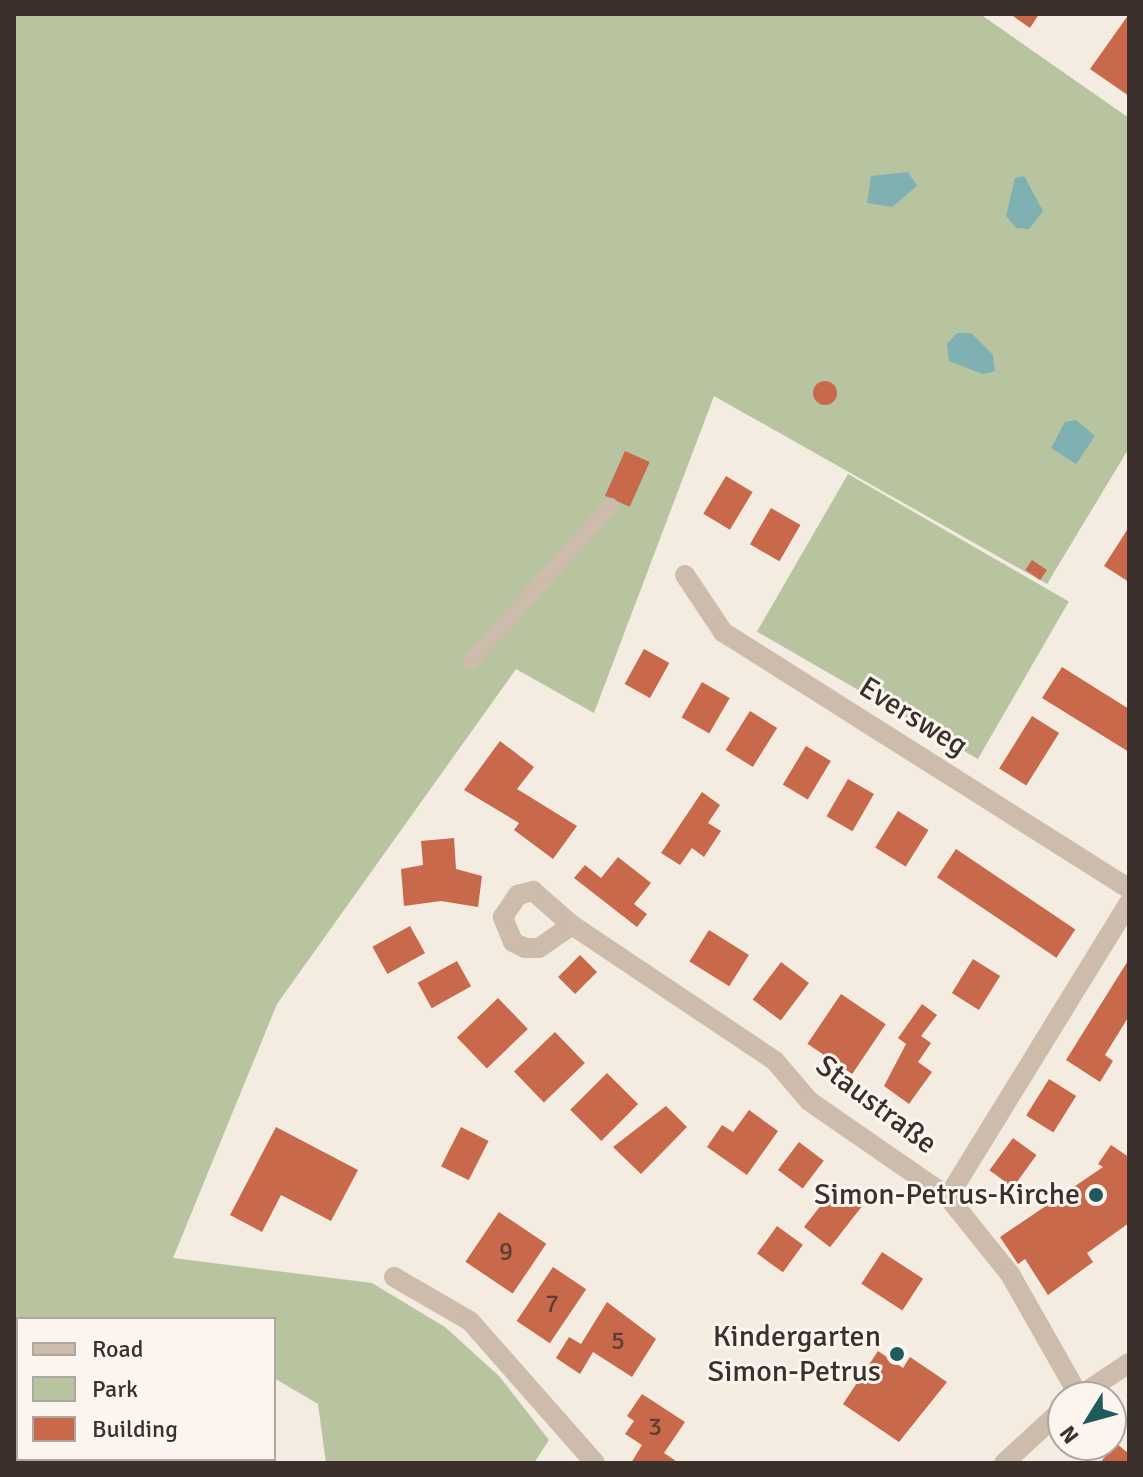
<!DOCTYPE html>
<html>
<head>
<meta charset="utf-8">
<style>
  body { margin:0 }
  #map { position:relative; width:1143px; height:1477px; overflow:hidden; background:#f4ebe1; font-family:Signika,sans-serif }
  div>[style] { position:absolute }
  .green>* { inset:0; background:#b8c4a0; transform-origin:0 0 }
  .water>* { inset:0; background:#7fb0b2 }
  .building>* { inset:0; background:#c8694b; transform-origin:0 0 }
  .round { border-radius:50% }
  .lane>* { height:16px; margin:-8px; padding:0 8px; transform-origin:8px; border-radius:8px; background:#cdbbac }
  .street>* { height:20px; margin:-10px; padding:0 10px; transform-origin:10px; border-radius:10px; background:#cdbbac }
  .dots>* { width:22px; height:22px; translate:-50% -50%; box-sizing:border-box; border:4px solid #fbf5ee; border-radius:50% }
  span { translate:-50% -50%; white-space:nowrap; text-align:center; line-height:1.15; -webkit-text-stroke:6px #fbf5ee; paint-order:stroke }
  .number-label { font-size:26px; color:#5e3e33 }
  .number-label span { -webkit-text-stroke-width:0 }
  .street-label { font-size:30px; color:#3b302b }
  .poi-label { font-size:30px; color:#3b302b }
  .right { translate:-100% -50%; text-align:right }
  .frame { position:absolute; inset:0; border:16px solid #3b302b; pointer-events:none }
  .legend { position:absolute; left:16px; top:1317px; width:260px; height:144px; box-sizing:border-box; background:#fbf5ee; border:2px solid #aea6a0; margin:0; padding:10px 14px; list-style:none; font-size:24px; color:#3b302b }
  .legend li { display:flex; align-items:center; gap:16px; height:40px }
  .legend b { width:40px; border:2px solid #aea6a0 }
  .north { position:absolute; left:1047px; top:1381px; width:80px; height:80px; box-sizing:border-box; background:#fbf5ee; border:2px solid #aea6a0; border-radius:50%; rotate:233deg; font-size:22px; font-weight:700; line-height:32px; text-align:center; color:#3b302b }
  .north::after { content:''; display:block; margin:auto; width:28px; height:36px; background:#1f5a5e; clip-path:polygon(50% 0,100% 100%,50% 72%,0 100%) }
</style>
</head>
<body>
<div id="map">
  <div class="green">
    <i style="clip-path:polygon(14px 14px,980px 14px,1129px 118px,1129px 448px,1047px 584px,714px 396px,594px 713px,516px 669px,277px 1004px,173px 1258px,372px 1283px,445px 1327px,499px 1376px,549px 1440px,534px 1463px,326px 1463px,318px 1404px,274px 1378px,274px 1319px,18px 1319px,18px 1459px,117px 1459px,14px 1463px)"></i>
    <i style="left:848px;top:474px;width:255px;height:182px;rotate:30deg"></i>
  </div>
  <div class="water">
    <i style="clip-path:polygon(908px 172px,917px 186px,892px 207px,867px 203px,871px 176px)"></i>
    <i style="clip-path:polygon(1024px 176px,1043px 211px,1029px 229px,1016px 228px,1006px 216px,1015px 178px)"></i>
    <i style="clip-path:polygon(957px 333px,971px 333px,993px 355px,995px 371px,983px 374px,949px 361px,947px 344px)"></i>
    <i style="clip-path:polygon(1076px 420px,1095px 436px,1076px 464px,1051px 448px,1065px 422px)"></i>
  </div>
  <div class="building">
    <i style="clip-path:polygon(1010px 14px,1039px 14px,1030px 28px)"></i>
    <i style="clip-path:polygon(1129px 14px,1129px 96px,1090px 69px)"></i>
    <i class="round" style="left:813px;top:381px;width:24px;height:24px"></i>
    <i style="left:625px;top:451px;width:27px;height:49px;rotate:24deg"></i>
    <i style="left:726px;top:476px;width:31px;height:44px;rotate:31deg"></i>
    <i style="left:771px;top:508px;width:34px;height:42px;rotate:30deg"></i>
    <i style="clip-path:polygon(1129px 527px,1129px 582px,1104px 566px)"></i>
    <i style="left:1032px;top:560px;width:18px;height:12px;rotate:34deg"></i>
    <i style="left:644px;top:649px;width:29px;height:40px;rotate:29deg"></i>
    <i style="clip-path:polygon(1062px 667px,1129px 709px,1129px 752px,1042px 698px)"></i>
    <i style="left:702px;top:682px;width:32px;height:41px;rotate:30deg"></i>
    <i style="left:750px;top:711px;width:32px;height:46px;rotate:32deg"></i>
    <i style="left:1032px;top:716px;width:32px;height:62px;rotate:32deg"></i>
    <i style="clip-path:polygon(500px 741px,534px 767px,517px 789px,577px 826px,553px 859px,514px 830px,519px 823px,464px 790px)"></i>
    <i style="left:806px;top:746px;width:29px;height:45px;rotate:31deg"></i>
    <i style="left:848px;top:779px;width:30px;height:43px;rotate:30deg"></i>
    <i style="clip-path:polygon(702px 792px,720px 805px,708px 823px,721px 831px,704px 857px,692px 848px,680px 865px,661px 853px)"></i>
    <i style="left:898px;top:811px;width:36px;height:43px;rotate:32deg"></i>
    <i style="clip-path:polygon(454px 838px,456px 869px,482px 876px,478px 907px,441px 901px,404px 906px,401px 869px,423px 865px,421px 841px)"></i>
    <i style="left:956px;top:849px;width:144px;height:34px;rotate:34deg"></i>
    <i style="clip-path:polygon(618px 857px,651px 883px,634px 904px,647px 914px,637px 927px,574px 878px,585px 865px,601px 878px)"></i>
    <i style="left:410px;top:926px;width:31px;height:43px;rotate:61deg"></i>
    <i style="left:709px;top:930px;width:47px;height:37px;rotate:32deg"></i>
    <i style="left:580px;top:955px;width:24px;height:31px;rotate:45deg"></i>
    <i style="left:973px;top:959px;width:32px;height:40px;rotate:32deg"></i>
    <i style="clip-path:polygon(1129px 959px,1129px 1016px,1105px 1055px,1113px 1061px,1100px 1082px,1066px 1060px)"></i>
    <i style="left:457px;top:961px;width:29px;height:45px;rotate:61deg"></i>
    <i style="left:781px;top:962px;width:35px;height:47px;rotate:37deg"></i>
    <i style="left:841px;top:994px;width:54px;height:60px;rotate:34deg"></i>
    <i style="left:498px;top:998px;width:43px;height:57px;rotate:46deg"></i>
    <i style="clip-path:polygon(922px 1004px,937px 1015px,921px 1036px,931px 1043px,918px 1062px,932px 1072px,909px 1104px,884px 1086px,906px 1044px,898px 1038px)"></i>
    <i style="left:555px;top:1032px;width:43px;height:57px;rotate:46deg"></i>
    <i style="left:607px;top:1073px;width:44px;height:52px;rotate:45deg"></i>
    <i style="left:1049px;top:1079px;width:32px;height:43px;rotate:32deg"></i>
    <i style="clip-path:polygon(666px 1106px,687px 1127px,641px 1174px,613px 1147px)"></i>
    <i style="clip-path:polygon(749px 1110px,778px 1131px,747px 1175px,707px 1147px,722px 1125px,733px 1132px)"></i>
    <i style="clip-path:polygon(276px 1127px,358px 1170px,331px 1221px,281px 1195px,262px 1232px,230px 1215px)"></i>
    <i style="left:461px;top:1127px;width:31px;height:44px;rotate:27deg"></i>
    <i style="left:1013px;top:1138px;width:29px;height:40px;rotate:36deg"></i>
    <i style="left:799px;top:1142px;width:31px;height:35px;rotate:37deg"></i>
    <i style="clip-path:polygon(1111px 1145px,1129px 1157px,1129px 1223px,1087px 1253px,1093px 1262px,1048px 1295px,1025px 1259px,1018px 1264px,1000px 1237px,1103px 1167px,1098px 1164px)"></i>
    <i style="left:836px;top:1186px;width:33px;height:52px;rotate:38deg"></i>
    <i style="left:499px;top:1212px;width:57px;height:60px;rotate:34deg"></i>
    <i style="left:777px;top:1226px;width:32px;height:34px;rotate:36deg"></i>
    <i style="left:882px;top:1252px;width:49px;height:38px;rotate:33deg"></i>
    <i style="left:553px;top:1267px;width:40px;height:65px;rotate:34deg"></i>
    <i style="clip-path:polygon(607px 1302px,656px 1339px,632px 1377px,593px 1352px,580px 1374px,556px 1358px,569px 1337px,581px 1344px)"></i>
    <i style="clip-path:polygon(878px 1351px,903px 1368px,910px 1357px,947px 1382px,899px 1442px,843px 1404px)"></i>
    <i style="clip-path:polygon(642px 1394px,685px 1422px,664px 1453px,679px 1463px,631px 1463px,642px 1445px,625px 1434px,634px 1421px,627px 1416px)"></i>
    <i style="clip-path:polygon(1116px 1443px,1129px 1454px,1129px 1463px,1100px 1463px)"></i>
  </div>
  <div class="lane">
    <i style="left:470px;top:662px;width:210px;rotate:-48.1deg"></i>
  </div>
  <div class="street">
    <i style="left:685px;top:575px;width:69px;rotate:56.3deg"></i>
    <i style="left:723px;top:632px;width:481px;rotate:32.3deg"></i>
    <i style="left:533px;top:891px;width:52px;rotate:41.1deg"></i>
    <i style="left:572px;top:925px;width:40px;rotate:145.1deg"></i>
    <i style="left:539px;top:948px;width:14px;rotate:180deg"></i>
    <i style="left:525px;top:948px;width:13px;rotate:-153deg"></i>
    <i style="left:513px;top:942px;width:27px;rotate:-112deg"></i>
    <i style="left:503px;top:917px;width:27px;rotate:-56deg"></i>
    <i style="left:518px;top:895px;width:16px;rotate:-15deg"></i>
    <i style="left:572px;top:925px;width:244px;rotate:33.8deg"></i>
    <i style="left:775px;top:1061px;width:52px;rotate:49.6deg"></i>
    <i style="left:809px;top:1101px;width:169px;rotate:34.6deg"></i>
    <i style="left:948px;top:1197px;width:99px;rotate:51.2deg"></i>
    <i style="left:1010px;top:1274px;width:140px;rotate:60.5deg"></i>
    <i style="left:948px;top:1197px;width:345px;rotate:-58.4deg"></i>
    <i style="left:394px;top:1277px;width:88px;rotate:30.1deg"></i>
    <i style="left:470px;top:1321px;width:189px;rotate:48.6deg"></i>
    <i style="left:1078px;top:1397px;width:61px;rotate:-33.7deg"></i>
    <i style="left:1004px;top:1463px;width:80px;rotate:-42.5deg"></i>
  </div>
  <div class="dots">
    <i style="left:1096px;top:1195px;background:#1f5a5e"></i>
    <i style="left:897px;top:1354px;background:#1f5a5e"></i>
  </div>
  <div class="number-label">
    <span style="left:506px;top:1253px">9</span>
    <span style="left:552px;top:1305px">7</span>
    <span style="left:618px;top:1342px">5</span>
    <span style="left:655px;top:1428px">3</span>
  </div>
  <div class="street-label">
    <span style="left:913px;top:717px;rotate:32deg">Eversweg</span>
    <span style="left:876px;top:1105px;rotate:37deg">Staustraße</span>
  </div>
  <div class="poi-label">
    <span class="right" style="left:1080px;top:1195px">Simon-Petrus-Kirche</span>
    <span class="right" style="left:881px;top:1354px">Kindergarten<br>Simon-Petrus</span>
  </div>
  <div class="frame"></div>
  <ul class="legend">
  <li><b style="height:10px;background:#cdbbac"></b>Road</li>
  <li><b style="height:22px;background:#b8c4a0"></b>Park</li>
  <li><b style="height:22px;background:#c8694b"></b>Building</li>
  </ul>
  <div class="north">N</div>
</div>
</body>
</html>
